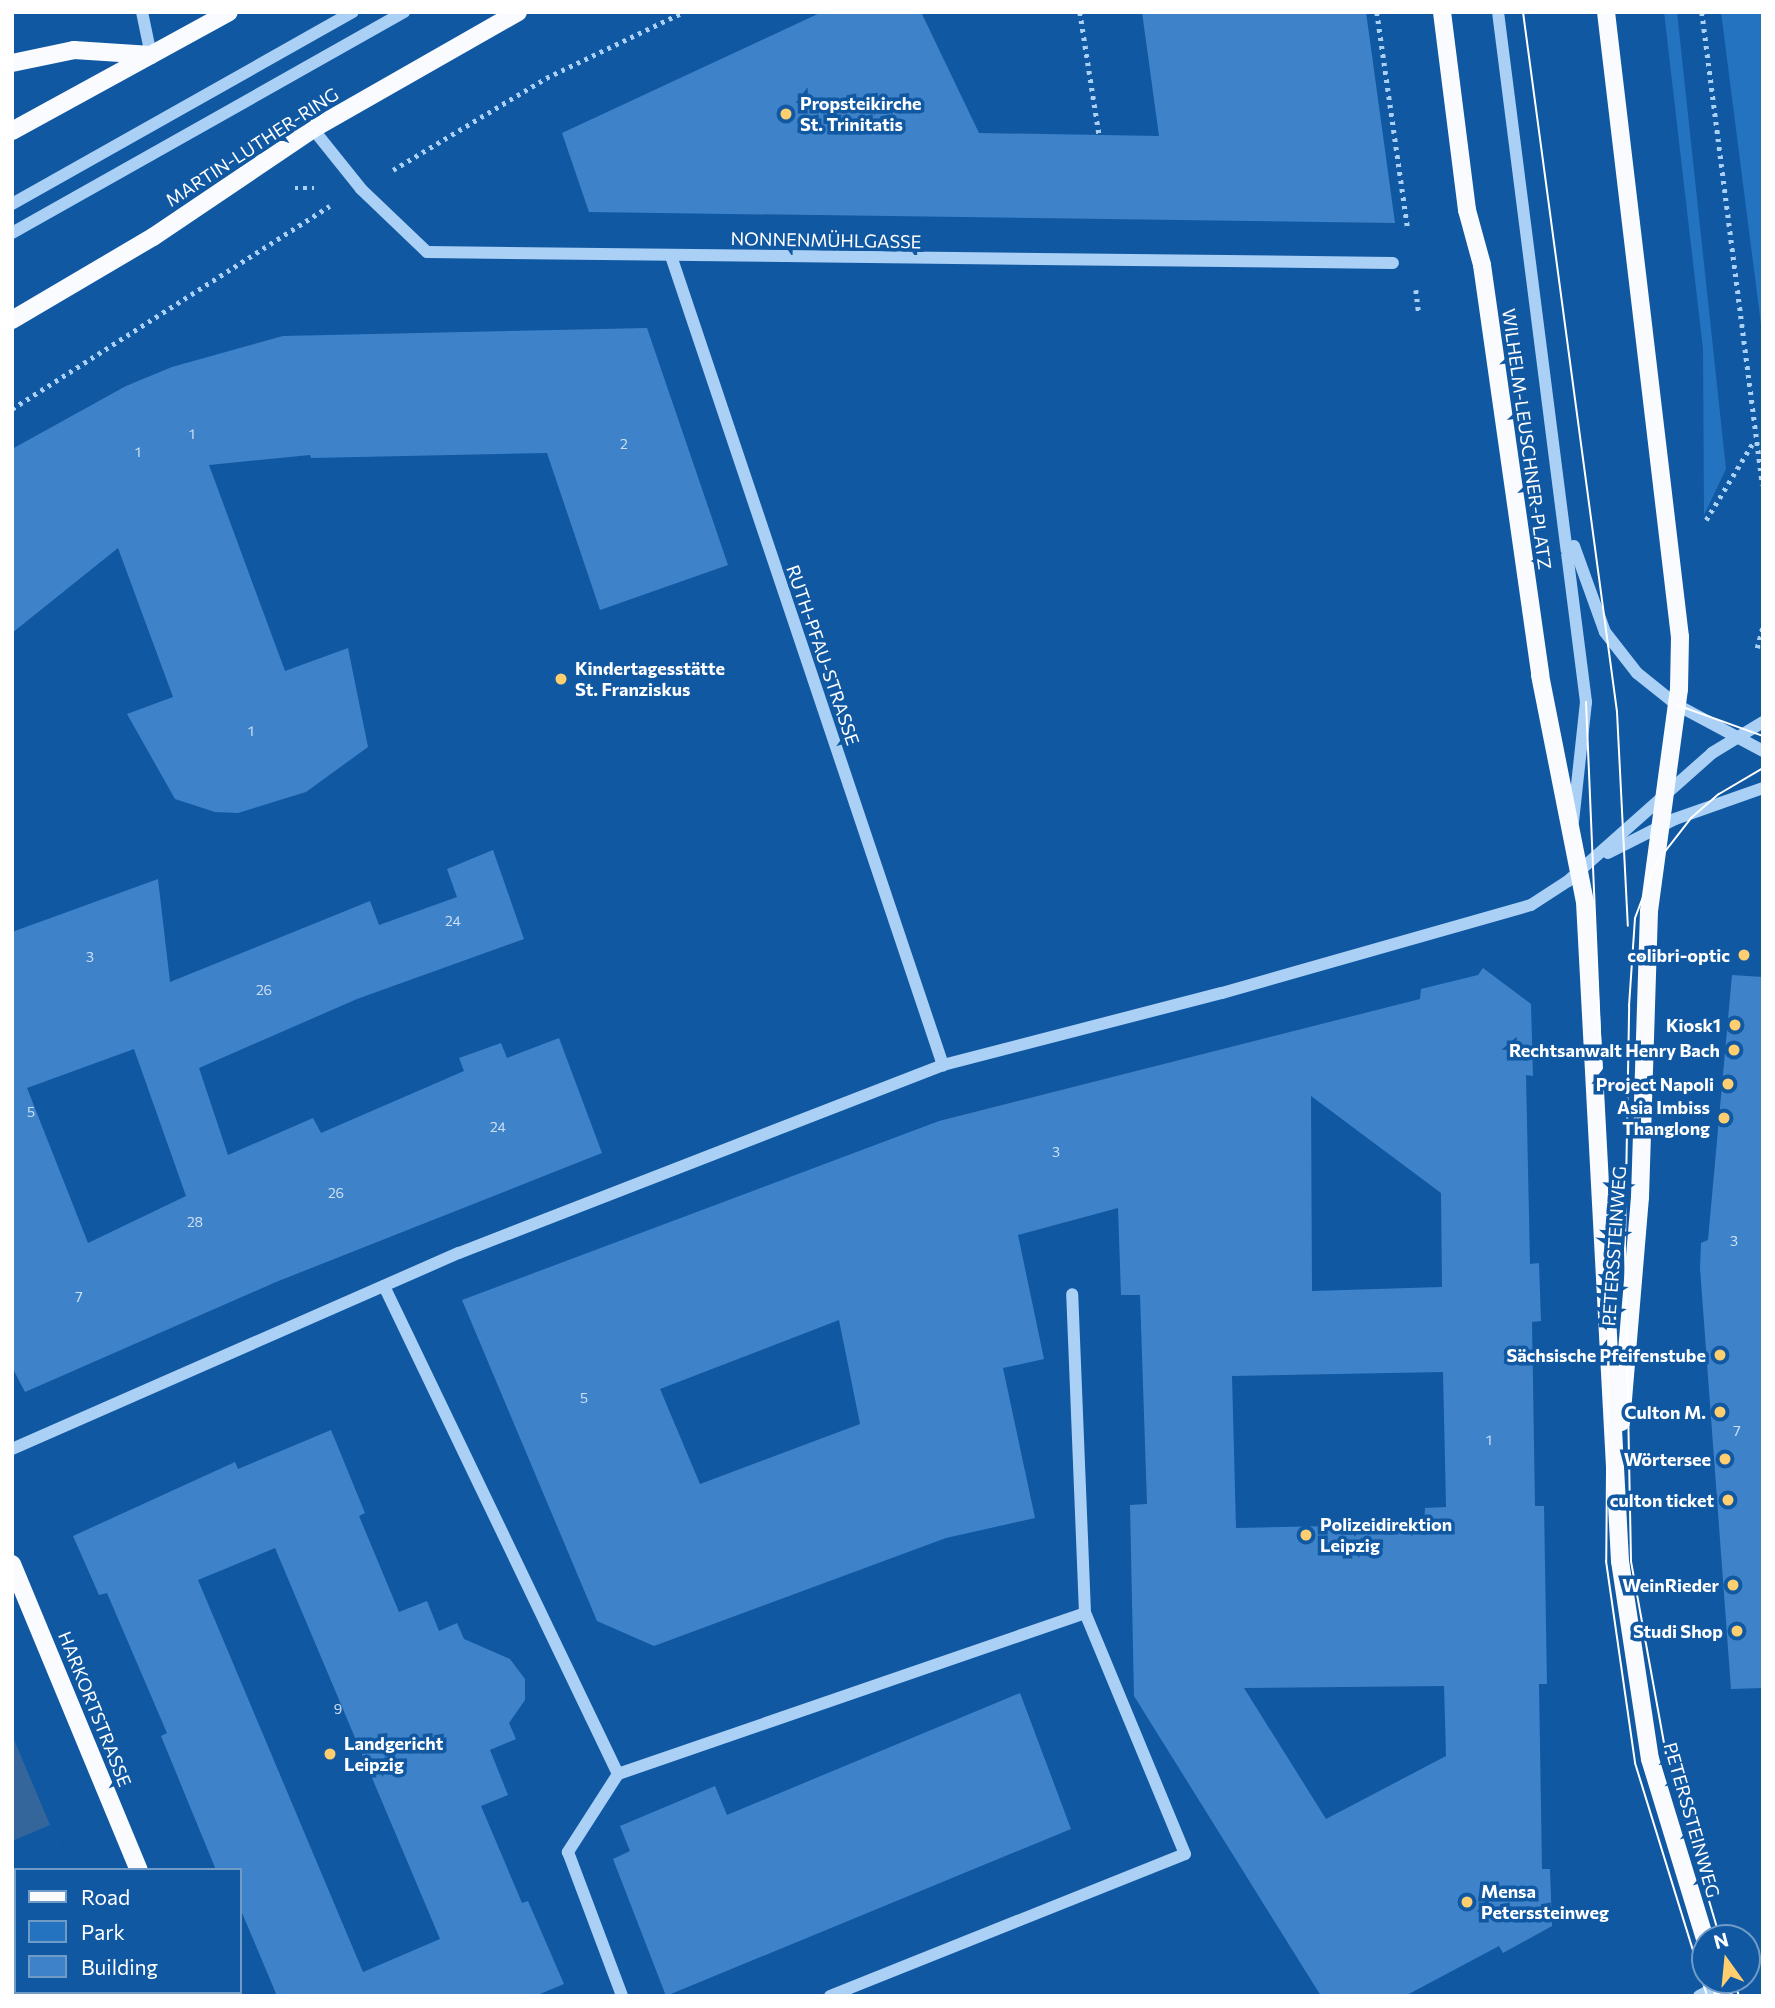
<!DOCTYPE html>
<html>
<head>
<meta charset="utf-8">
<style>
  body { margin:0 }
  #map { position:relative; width:1775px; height:2008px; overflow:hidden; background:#1158a2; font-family:Commissioner,sans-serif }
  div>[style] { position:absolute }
  .green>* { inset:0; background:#2373c1 }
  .water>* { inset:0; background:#34669c }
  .pier>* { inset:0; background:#1158a2 }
  .building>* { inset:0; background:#3e83ca }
  .path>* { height:4.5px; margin-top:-2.25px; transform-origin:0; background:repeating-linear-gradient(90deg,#aad0f6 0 3.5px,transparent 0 8.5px) }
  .minor>* { height:12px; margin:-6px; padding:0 6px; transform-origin:6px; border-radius:6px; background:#aad0f6 }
  .major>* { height:18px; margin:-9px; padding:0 9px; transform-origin:9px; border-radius:9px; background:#f9fbff }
  .tram>* { height:2px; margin:-1px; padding:0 1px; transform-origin:1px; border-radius:1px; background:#fff }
  .dots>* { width:19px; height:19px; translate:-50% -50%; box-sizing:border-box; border:4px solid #1158a2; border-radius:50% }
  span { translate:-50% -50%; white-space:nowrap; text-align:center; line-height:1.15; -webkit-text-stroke:7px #1158a2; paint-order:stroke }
  .number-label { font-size:14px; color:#cfe0f2 }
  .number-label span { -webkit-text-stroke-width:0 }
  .poi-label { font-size:18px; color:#fff; font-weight:700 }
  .left { translate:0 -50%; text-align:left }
  .right { translate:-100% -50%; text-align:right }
  .street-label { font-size:18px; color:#fff }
  .frame { position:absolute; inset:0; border:14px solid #fff; pointer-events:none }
  .legend { position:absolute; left:14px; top:1868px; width:228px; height:126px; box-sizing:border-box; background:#1158a2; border:2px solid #709bc7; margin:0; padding:9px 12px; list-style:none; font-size:21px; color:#fff }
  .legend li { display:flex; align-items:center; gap:14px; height:35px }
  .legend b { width:35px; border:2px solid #709bc7 }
  .north { position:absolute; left:1691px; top:1924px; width:70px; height:70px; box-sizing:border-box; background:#1158a2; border:2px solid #709bc7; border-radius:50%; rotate:345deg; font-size:19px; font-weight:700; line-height:28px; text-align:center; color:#fff }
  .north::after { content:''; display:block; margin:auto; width:24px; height:32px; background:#ffce6f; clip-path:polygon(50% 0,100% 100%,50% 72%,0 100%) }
</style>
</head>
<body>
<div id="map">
  <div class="green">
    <i style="clip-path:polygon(1664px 12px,1677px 12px,1726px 469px,1704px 515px,1703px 349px)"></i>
    <i style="clip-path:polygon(1721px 12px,1763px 12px,1763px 340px)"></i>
  </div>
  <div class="water">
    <i style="clip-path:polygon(12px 1735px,69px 1870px,16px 1870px,16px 1975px)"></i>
  </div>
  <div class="pier">
    <i style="clip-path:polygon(50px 1825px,69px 1870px,16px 1870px,16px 1975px,12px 1841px)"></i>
  </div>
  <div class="building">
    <i style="clip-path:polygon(822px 12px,921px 12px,979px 133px,1159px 136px,1142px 12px,1366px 12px,1395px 223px,589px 212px,562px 133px)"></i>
    <i style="clip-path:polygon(647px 328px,728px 565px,600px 610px,547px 453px,311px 458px,310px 455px,209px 465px,285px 671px,348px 648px,368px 747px,306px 792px,238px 813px,215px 812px,175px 799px,127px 714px,173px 697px,118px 548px,12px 633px,12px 449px,126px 386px,172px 367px,283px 336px)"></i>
    <i style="clip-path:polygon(evenodd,493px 850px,524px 939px,357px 999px,199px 1068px,228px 1155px,313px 1118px,321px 1133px,464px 1071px,459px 1058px,501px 1043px,507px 1058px,559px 1038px,602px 1153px,276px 1282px,25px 1392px,12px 1367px,12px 932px,158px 879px,170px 982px,370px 901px,379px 925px,457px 897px,447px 869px,493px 850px,134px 1049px,186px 1196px,88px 1243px,27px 1088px,134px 1049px)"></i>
    <i style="clip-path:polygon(evenodd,1483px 968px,1531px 1004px,1533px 1076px,1526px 1075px,1530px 1264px,1539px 1263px,1541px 1321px,1532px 1322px,1535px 1506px,1544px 1506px,1547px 1684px,1539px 1684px,1542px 1869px,1550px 1869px,1552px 1926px,1503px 1953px,1499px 1946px,1405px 1996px,1321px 1996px,1134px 1696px,1130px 1505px,1147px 1504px,1140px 1295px,1121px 1295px,1118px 1208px,1018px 1235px,1044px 1359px,1003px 1368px,1035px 1518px,946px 1538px,654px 1646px,597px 1621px,462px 1300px,939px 1121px,1420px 999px,1421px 989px,1478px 975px,1483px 968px,1311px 1096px,1441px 1193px,1442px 1287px,1312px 1291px,1311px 1096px,1483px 968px,839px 1320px,860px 1424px,700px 1484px,660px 1389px,839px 1320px,1483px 968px,1443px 1372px,1446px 1507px,1425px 1508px,1424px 1524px,1236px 1528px,1232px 1376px,1443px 1372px,1483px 968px,1444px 1686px,1446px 1756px,1326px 1819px,1244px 1688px,1444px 1686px)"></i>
    <i style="clip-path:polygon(1732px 975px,1763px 977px,1763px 1688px,1731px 1689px,1700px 1268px,1701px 1243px,1708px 1240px)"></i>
    <i style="clip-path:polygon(evenodd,331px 1430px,365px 1513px,359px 1516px,399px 1612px,427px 1601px,439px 1631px,457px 1623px,464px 1639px,510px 1659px,525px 1679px,525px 1700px,509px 1723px,516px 1739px,490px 1750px,508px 1795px,481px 1806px,522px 1903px,528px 1901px,564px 1984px,535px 1996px,277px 1996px,240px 1908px,240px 1870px,216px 1870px,161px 1736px,167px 1733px,107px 1593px,99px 1595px,73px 1536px,235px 1462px,238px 1469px,331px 1430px,275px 1548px,440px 1939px,363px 1972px,198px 1580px,275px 1548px)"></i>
    <i style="clip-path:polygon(1020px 1693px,1071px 1829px,666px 1996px,613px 1859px,630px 1851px,620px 1826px,715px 1786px,727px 1815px)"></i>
  </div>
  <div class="path">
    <i style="left:1080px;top:12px;width:123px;rotate:81.1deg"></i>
    <i style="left:1377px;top:12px;width:220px;rotate:81.9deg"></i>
    <i style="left:1702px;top:12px;width:477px;rotate:82.7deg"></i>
    <i style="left:393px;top:170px;width:179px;rotate:-31deg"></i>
    <i style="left:546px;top:78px;width:153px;rotate:-25.6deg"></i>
    <i style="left:295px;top:188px;width:19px"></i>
    <i style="left:1416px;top:290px;width:25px;rotate:83deg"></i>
    <i style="left:12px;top:409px;width:377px;rotate:-32.6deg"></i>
    <i style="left:1706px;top:520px;width:92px;rotate:-58.7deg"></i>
    <i style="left:1757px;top:648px;width:23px;rotate:-75deg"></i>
  </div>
  <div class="minor">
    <i style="left:142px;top:12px;width:44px;rotate:78.2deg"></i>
    <i style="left:1498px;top:12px;width:696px;rotate:82.73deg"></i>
    <i style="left:1586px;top:702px;width:120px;rotate:96.2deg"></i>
    <i style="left:313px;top:129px;width:77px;rotate:51.3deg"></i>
    <i style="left:361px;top:189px;width:91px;rotate:43.7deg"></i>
    <i style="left:427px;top:252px;width:966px;rotate:0.65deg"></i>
    <i style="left:12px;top:204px;width:391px;rotate:-29.4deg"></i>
    <i style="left:12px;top:233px;width:450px;rotate:-29.4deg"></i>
    <i style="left:671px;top:256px;width:854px;rotate:71.42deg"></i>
    <i style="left:1574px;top:546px;width:91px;rotate:70.2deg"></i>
    <i style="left:1605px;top:632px;width:52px;rotate:52deg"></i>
    <i style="left:1637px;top:673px;width:51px;rotate:38.7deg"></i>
    <i style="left:1677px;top:705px;width:98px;rotate:28.1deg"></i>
    <i style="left:1608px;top:853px;width:75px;rotate:-26.9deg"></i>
    <i style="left:1675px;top:819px;width:93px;rotate:-19.4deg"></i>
    <i style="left:384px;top:1286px;width:541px;rotate:64.38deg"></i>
    <i style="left:618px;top:1774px;width:494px;rotate:-19deg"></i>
    <i style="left:12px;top:1449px;width:488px;rotate:-23.7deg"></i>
    <i style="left:459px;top:1253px;width:519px;rotate:-21.23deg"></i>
    <i style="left:943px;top:1065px;width:288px;rotate:-14.5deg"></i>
    <i style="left:1222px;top:993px;width:321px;rotate:-15.9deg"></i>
    <i style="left:1531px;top:905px;width:44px;rotate:-33deg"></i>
    <i style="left:1568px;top:881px;width:193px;rotate:-41.6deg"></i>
    <i style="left:1712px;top:753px;width:60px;rotate:-31.3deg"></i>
    <i style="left:618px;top:1774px;width:93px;rotate:122.7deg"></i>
    <i style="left:568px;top:1852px;width:154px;rotate:69.4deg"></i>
    <i style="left:830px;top:1996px;width:382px;rotate:-21.8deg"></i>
    <i style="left:1185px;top:1854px;width:261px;rotate:-112.5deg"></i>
    <i style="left:1085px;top:1613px;width:319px;rotate:-92.3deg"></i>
    <i style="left:1699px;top:1996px;width:24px;rotate:-28deg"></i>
  </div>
  <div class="major">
    <i style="left:1442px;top:12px;width:200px;rotate:82.8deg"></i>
    <i style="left:1467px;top:210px;width:57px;rotate:74.7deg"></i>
    <i style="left:1482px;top:265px;width:414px;rotate:81.9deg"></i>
    <i style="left:1540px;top:675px;width:231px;rotate:78.8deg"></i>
    <i style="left:1585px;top:902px;width:660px;rotate:86.96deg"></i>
    <i style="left:1620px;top:1561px;width:200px;rotate:81.4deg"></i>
    <i style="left:1650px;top:1759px;width:188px;rotate:73deg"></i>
    <i style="left:1606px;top:12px;width:629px;rotate:83.25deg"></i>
    <i style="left:1680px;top:637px;width:52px;rotate:91.1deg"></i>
    <i style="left:1679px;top:689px;width:224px;rotate:97.7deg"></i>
    <i style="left:1649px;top:911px;width:286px;rotate:91.8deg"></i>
    <i style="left:1640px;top:1197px;width:226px;rotate:94.8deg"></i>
    <i style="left:12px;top:63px;width:63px;rotate:-11.8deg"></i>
    <i style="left:74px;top:50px;width:77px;rotate:3.7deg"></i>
    <i style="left:12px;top:131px;width:247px;rotate:-28.7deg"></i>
    <i style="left:12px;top:320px;width:164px;rotate:-30.5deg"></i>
    <i style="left:153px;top:237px;width:193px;rotate:-34deg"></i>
    <i style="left:313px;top:129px;width:236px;rotate:-29.7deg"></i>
    <i style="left:12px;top:1564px;width:331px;rotate:67.5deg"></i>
    <i style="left:1719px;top:1980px;width:17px;rotate:73deg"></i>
    <i style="left:191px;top:1992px;width:4px;rotate:63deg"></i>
  </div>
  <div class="tram">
    <i style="left:1523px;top:12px;width:706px;rotate:82.35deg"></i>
    <i style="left:1617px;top:712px;width:214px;rotate:87.1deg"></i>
    <i style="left:1586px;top:702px;width:541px;rotate:87.57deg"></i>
    <i style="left:1609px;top:1243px;width:318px;rotate:90.5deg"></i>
    <i style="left:1606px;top:1561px;width:204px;rotate:81.8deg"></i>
    <i style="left:1635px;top:1763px;width:244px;rotate:72.8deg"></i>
    <i style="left:1677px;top:705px;width:91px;rotate:19.8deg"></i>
    <i style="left:1720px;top:1938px;width:192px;rotate:-106.4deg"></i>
    <i style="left:1666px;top:1754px;width:196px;rotate:-100.3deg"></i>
    <i style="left:1631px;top:1561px;width:316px;rotate:-91.1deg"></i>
    <i style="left:1625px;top:1245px;width:239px;rotate:-89deg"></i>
    <i style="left:1629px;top:1006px;width:88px;rotate:-86.1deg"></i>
    <i style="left:1635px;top:918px;width:59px;rotate:-69.1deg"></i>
    <i style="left:1656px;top:863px;width:57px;rotate:-52.1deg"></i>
    <i style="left:1691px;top:818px;width:37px;rotate:-41deg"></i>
    <i style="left:1719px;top:794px;width:51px;rotate:-30.6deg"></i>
    <i style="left:1734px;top:1980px;width:17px;rotate:73deg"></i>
  </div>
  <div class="dots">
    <i style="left:786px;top:114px;background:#ffce6f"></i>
    <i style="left:561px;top:679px;background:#ffce6f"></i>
    <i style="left:1744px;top:955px;background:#ffce6f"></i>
    <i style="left:1735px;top:1025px;background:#ffce6f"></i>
    <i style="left:1734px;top:1050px;background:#ffce6f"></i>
    <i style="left:1728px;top:1084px;background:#ffce6f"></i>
    <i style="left:1724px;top:1118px;background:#ffce6f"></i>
    <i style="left:1720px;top:1355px;background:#ffce6f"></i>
    <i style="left:1720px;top:1412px;background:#ffce6f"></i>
    <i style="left:1725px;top:1459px;background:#ffce6f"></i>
    <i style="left:1728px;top:1500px;background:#ffce6f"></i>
    <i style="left:1306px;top:1535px;background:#ffce6f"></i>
    <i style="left:1733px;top:1585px;background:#ffce6f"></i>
    <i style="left:1737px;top:1631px;background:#ffce6f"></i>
    <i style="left:330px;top:1754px;background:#ffce6f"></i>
    <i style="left:1467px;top:1902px;background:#ffce6f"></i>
  </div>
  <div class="number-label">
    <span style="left:192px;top:434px">1</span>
    <span style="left:624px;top:444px">2</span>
    <span style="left:138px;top:452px">1</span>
    <span style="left:251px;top:731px">1</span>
    <span style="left:453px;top:921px">24</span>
    <span style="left:90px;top:957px">3</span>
    <span style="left:264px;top:990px">26</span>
    <span style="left:31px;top:1112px">5</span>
    <span style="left:498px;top:1127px">24</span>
    <span style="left:1056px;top:1152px">3</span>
    <span style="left:336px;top:1193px">26</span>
    <span style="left:195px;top:1222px">28</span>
    <span style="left:1734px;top:1241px">3</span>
    <span style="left:79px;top:1297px">7</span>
    <span style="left:584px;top:1398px">5</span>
    <span style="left:1737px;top:1431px">7</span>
    <span style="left:1489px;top:1440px">1</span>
    <span style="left:338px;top:1709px">9</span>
  </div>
  <div class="poi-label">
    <span class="left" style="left:800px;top:114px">Propsteikirche<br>St. Trinitatis</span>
    <span class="left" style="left:575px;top:679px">Kindertagesstätte<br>St. Franziskus</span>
    <span class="right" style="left:1730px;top:955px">colibri-optic</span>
    <span class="right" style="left:1721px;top:1025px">Kiosk1</span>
    <span class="right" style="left:1720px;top:1050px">Rechtsanwalt Henry Bach</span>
    <span class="right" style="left:1714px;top:1084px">Project Napoli</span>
    <span class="right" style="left:1710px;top:1118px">Asia Imbiss<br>Thanglong</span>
    <span class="right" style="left:1706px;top:1355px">Sächsische Pfeifenstube</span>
    <span class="right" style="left:1706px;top:1412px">Culton M.</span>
    <span class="right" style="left:1711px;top:1459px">Wörtersee</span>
    <span class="right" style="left:1714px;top:1500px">culton ticket</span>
    <span class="left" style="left:1320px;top:1535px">Polizeidirektion<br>Leipzig</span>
    <span class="right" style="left:1719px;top:1585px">WeinRieder</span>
    <span class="right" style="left:1723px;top:1631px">Studi Shop</span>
    <span class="left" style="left:344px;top:1754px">Landgericht<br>Leipzig</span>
    <span class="left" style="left:1481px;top:1902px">Mensa<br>Peterssteinweg</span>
  </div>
  <div class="street-label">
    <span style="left:252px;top:147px;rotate:-33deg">MARTIN-LUTHER-RING</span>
    <span style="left:826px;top:240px;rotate:1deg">NONNENMÜHLGASSE</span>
    <span style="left:1527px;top:439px;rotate:82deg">WILHELM-LEUSCHNER-PLATZ</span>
    <span style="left:823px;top:655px;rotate:71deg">RUTH-PFAU-STRASSE</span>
    <span style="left:1614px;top:1246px;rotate:-86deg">PETERSSTEINWEG</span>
    <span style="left:95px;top:1709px;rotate:68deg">HARKORTSTRASSE</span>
    <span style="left:1692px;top:1820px;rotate:74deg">PETERSSTEINWEG</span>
  </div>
  <div class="frame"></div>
  <ul class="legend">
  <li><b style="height:9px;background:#f9fbff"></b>Road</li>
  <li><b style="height:19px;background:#2373c1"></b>Park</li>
  <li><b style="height:19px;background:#3e83ca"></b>Building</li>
  </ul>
  <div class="north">N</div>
</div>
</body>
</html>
